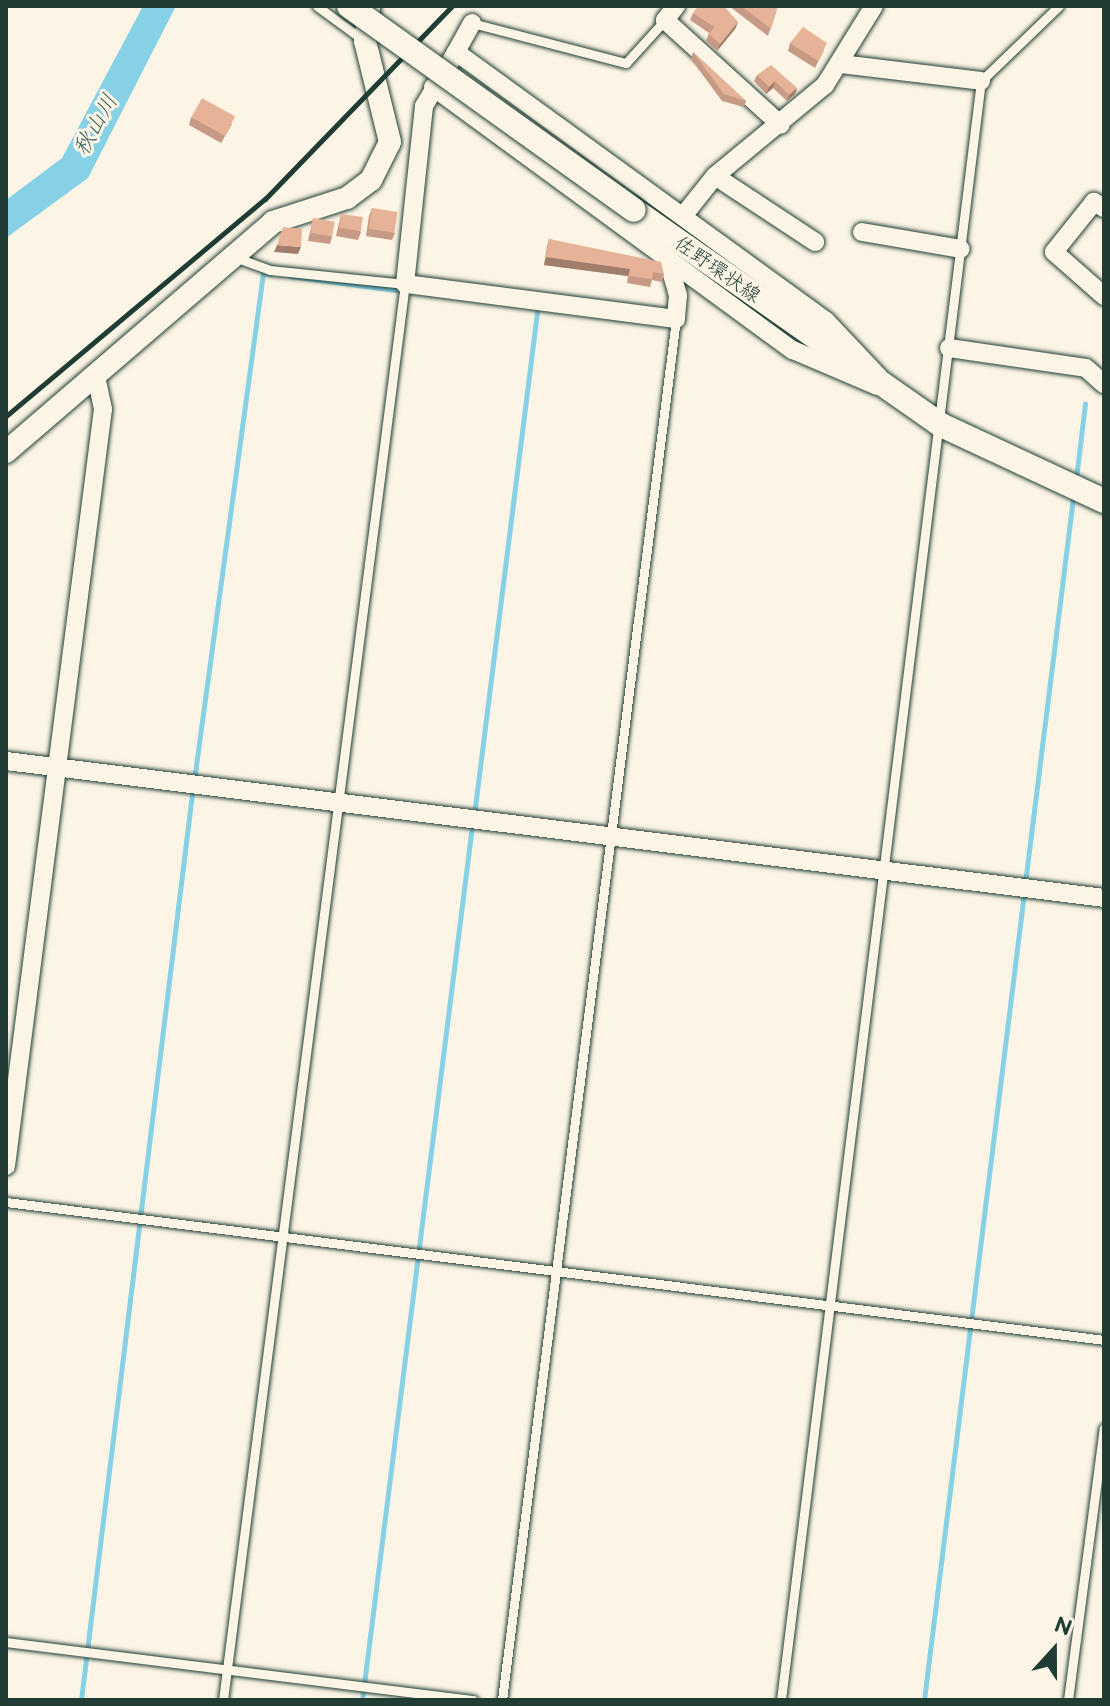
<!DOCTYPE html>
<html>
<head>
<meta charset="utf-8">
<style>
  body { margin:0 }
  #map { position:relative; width:1110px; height:1706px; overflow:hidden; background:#fcf5e5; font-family:"Balsamiq Sans","Klee One",sans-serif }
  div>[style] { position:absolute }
  .water>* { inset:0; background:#86d1e6 }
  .stream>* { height:5px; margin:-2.5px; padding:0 2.5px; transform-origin:2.5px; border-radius:2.5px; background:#86d1e6 }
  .roads { filter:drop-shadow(0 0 2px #1f3d34) drop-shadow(0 0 2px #1f3d34) }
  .service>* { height:9px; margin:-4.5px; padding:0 4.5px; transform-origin:4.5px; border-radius:4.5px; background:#fcf5e5 }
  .minor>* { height:18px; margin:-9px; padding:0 9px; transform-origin:9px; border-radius:9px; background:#fcf5e5 }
  .tertiary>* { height:22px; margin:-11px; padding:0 11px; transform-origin:11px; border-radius:11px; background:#fcf5e5 }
  .secondary>* { height:24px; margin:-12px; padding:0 12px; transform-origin:12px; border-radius:12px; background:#fcf5e5 }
  .rail>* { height:5px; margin:-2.5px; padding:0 2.5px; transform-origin:2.5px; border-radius:2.5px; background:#1f3d34 }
  .bridges { filter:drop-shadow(0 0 2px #1f3d34) drop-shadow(0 0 2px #1f3d34) }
  .secondary-bridge>* { height:24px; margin:-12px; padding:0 12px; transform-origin:12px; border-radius:12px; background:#fcf5e5 }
  .wall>* { inset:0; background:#c69a84 }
  .shaded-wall>* { inset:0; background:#a17d6b }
  .building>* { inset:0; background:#e6b399; transform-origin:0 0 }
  span { translate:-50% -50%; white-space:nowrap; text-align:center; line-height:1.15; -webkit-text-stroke:6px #fcf5e5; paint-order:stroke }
  .street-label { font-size:20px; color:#1f3d34 }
  .water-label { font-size:22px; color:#345b58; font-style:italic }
  .frame { position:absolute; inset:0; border:8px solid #1f3d34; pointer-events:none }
  .north { position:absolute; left:1014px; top:1610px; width:80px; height:80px; -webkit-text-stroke:6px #fcf5e5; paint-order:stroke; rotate:21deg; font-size:22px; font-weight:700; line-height:32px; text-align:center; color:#1f3d34 }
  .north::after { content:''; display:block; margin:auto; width:28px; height:36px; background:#1f3d34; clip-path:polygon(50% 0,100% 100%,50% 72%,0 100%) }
</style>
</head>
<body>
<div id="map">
  <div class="water">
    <i style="clip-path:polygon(143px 6px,176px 6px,88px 178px,6px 238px,6px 200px,62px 158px)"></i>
  </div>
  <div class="stream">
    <i style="left:290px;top:276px;width:106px;rotate:7.6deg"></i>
    <i style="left:395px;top:290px;width:8px;rotate:-83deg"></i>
    <i style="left:1076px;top:479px;width:76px;rotate:-83.2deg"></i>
    <i style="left:474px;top:815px;width:507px;rotate:-82.86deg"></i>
    <i style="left:1025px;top:883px;width:390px;rotate:-82.9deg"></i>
    <i style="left:81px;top:1700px;width:905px;rotate:-83.02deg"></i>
    <i style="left:191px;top:802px;width:534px;rotate:-82.25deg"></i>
    <i style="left:263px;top:273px;width:9px;rotate:6deg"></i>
    <i style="left:362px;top:1700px;width:882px;rotate:-82.83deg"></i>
    <i style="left:924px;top:1700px;width:813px;rotate:-82.94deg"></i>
  </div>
  <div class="roads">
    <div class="service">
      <i style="left:317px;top:6px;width:56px;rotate:36.3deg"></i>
      <i style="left:472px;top:23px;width:159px;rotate:14.6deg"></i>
      <i style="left:626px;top:63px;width:58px;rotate:-47.8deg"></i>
      <i style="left:6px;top:1202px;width:1107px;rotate:7.16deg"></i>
      <i style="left:6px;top:1642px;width:471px;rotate:7.1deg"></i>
      <i style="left:223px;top:1700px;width:1428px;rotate:-82.68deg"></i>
      <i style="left:405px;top:284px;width:136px;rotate:-174.1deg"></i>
      <i style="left:270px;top:270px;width:37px;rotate:-160deg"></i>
      <i style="left:502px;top:1700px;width:1392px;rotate:-82.82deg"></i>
      <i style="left:781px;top:1700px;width:1631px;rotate:-82.96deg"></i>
      <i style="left:981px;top:81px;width:108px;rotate:-43.9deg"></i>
      <i style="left:1068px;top:1700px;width:274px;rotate:-82.5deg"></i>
    </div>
    <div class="minor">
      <i style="left:676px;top:6px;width:18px;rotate:128deg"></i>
      <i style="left:665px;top:20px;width:156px;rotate:42.2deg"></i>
      <i style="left:456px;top:52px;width:33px;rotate:-61deg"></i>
      <i style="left:841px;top:64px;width:141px;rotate:6.9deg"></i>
      <i style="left:433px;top:87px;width:446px;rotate:36.2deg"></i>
      <i style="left:793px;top:350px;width:91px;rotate:23.2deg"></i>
      <i style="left:715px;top:176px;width:120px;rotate:33.4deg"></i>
      <i style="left:1104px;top:208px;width:12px;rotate:-149deg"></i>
      <i style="left:1094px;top:202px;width:64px;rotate:128.7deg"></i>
      <i style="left:1054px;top:252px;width:67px;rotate:41.3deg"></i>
      <i style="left:683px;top:216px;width:51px;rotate:-51.3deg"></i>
      <i style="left:715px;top:176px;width:143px;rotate:-39.6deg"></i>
      <i style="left:825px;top:85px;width:93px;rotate:-58.2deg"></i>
      <i style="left:862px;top:232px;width:100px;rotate:9.7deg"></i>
      <i style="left:667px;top:257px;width:40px;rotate:74deg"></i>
      <i style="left:678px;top:295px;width:24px;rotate:95deg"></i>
      <i style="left:676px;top:319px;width:273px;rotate:-172.6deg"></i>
      <i style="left:405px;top:284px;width:179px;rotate:-83.9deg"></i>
      <i style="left:424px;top:106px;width:63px;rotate:-59.3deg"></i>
      <i style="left:456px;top:52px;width:457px;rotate:36deg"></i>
      <i style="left:826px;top:321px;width:77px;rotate:46.6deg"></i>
      <i style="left:949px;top:348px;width:138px;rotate:8.3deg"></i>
      <i style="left:1086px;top:368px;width:24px;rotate:42deg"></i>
      <i style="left:6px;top:761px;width:1107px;rotate:7.11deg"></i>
      <i style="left:6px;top:1166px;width:763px;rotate:-82.7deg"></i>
      <i style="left:103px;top:409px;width:30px;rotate:-102deg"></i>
    </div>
    <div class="tertiary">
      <i style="left:6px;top:452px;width:352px;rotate:-40.7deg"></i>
      <i style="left:273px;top:222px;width:78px;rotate:-18deg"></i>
      <i style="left:347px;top:198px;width:30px;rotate:-37deg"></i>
      <i style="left:371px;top:180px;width:42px;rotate:-63.4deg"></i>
      <i style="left:390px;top:142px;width:104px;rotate:-103.9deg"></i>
      <i style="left:365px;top:41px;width:35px;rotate:-83deg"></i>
    </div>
    <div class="secondary">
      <i style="left:634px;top:210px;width:375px;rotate:35deg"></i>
      <i style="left:941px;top:425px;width:180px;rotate:25deg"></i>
    </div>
  </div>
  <div class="rail">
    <i style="left:6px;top:416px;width:338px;rotate:-40deg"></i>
    <i style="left:265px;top:199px;width:269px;rotate:-45.9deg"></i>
  </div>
  <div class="bridges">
    <div class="secondary-bridge">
      <i style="left:349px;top:6px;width:350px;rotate:35.6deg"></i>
    </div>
  </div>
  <div class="wall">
    <i style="clip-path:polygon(729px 6px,778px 6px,768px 36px)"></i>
    <i style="clip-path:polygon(693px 13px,738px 22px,735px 29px,717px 51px,706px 41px,709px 33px,690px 20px)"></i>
    <i style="clip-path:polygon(790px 43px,824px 50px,815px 68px,788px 51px)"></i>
    <i style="clip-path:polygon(693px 52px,746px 101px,744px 107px,722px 101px,691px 59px)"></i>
    <i style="clip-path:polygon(757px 75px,797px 88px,795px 94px,787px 101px,773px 88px,766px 94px,754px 81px)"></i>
    <i style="clip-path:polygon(191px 117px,232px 124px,221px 143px,189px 125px)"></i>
    <i style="clip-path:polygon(372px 208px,395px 233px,392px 240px,366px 236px,369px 216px)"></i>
    <i style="clip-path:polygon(341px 214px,361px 232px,358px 240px,336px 236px)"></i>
    <i style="clip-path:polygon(313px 218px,332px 237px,330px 244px,308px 241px)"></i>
    <i style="clip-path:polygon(549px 239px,664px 274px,662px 282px,652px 280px,650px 287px,627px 283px,628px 276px,544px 265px,547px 246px)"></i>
  </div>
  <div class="shaded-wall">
    <i style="clip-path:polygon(738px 22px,735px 29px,717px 51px,720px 44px)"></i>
    <i style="clip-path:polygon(775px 81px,773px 88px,766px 94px,769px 87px)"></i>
    <i style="clip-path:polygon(797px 88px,795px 94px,787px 101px,789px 95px)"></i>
    <i style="clip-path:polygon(277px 245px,301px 247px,298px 254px,274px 252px)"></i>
    <i style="clip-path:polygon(546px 257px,630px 269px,628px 276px,544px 265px)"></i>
  </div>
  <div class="building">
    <i style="clip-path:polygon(698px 6px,724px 6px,738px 22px,720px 44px,709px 34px,714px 27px,693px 13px)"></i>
    <i style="clip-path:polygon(741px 6px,778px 6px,771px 29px)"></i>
    <i style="clip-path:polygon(803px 27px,827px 43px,818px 61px,790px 43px)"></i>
    <i style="clip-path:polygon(693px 52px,746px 101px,724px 94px)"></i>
    <i style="clip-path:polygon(771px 65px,797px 88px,789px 95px,775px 81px,769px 87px,757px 75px)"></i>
    <i style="left:202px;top:98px;width:38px;height:22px;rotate:29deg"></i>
    <i style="left:372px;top:208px;width:26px;height:21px;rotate:9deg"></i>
    <i style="left:341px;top:214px;width:22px;height:14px;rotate:8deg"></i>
    <i style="left:313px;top:218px;width:22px;height:15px;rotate:10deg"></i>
    <i style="clip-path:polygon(283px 227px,302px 229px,301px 247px,277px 245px)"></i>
    <i style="clip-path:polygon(549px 239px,661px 262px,664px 274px,653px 272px,652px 279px,629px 276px,630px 269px,546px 257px)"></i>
  </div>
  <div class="street-label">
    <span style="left:717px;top:270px;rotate:35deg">佐野環状線</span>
  </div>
  <div class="water-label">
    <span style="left:96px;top:125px;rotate:-61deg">秋山川</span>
  </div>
  <div class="frame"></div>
  <div class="north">N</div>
</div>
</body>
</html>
